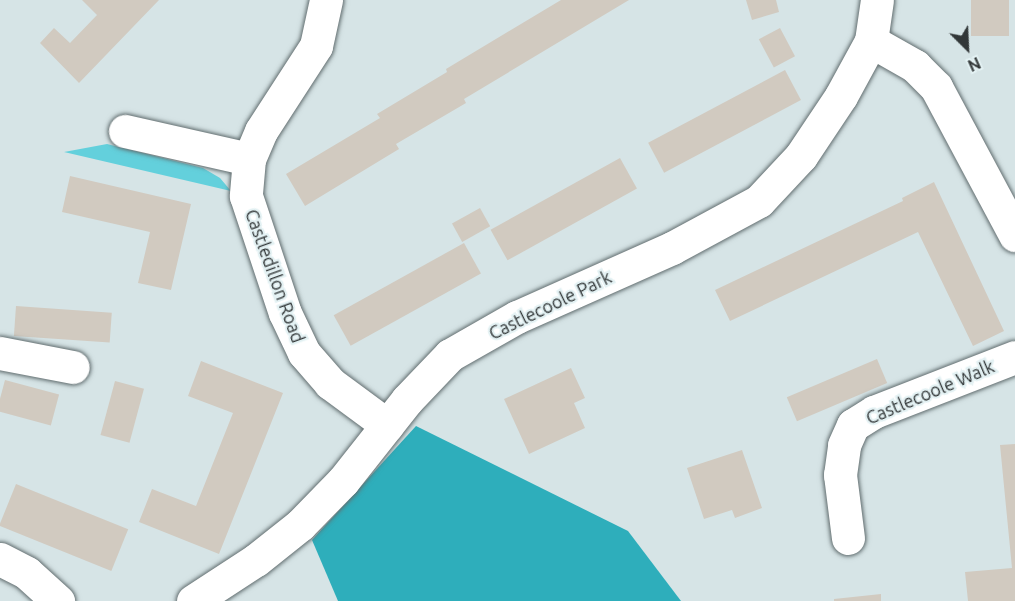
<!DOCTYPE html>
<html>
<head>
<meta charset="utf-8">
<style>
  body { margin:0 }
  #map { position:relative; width:1015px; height:601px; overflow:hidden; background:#d6e4e6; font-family:Ubuntu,sans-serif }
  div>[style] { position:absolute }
  .green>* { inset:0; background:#63d0dc }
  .forest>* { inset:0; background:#2eaebb }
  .building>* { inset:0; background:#d1cac0; transform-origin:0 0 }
  .roads { filter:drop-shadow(0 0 2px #616d6f) drop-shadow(0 0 2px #616d6f) }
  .street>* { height:33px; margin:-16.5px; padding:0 16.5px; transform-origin:16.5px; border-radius:16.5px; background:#fff }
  span { translate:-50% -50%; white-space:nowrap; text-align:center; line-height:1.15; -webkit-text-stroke:4.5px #e3f1f3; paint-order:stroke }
  .street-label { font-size:18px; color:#323738 }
  .north { position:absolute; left:937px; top:18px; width:60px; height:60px; -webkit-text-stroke:4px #e3f1f3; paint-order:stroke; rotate:156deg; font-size:16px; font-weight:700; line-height:24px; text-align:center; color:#323738 }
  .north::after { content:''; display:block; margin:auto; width:21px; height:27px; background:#323738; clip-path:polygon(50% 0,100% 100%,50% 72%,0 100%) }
</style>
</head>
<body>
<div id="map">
  <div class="green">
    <i style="clip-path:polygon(107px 144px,203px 168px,220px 178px,231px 191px,64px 152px)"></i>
  </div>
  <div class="forest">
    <i style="clip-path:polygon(416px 426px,628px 531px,681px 601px,338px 601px,312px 540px)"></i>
  </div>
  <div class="building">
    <i style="clip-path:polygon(82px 0,159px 0,79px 83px,40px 43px,54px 28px,70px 43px,97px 15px)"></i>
    <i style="clip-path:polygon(561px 0,629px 0,464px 99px,466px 103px,396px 144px,399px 149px,305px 206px,286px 174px,380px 118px,377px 114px,447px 72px,446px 69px)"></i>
    <i style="clip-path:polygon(746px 0,776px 0,779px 12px,752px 20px)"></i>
    <i style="left:971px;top:0;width:38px;height:36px"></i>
    <i style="left:780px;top:28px;width:32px;height:24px;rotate:62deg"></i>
    <i style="left:785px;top:70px;width:34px;height:155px;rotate:62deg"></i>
    <i style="left:620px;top:158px;width:35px;height:148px;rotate:61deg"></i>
    <i style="clip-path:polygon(70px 176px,191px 204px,171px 290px,138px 283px,150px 232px,62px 212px)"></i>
    <i style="clip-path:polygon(934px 182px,1004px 331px,973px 346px,918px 232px,730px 321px,715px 290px,903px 201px,902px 198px)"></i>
    <i style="left:480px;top:208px;width:21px;height:32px;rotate:61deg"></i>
    <i style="left:464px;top:243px;width:35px;height:149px;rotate:61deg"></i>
    <i style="left:16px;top:306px;width:96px;height:30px;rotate:4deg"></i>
    <i style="left:877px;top:359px;width:26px;height:98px;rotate:67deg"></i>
    <i style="clip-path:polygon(201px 361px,283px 393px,219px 554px,139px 522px,152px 489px,196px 506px,233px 413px,188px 396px)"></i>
    <i style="clip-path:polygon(571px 368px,585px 398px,574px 403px,585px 428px,529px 454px,504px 399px)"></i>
    <i style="left:5px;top:380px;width:56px;height:32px;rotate:15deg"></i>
    <i style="left:115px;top:381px;width:30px;height:56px;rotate:15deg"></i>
    <i style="clip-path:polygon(1015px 444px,1015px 601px,968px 601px,965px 572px,1012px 568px,1000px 445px)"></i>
    <i style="clip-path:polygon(742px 450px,762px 508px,735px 518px,732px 510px,704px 519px,687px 468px)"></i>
    <i style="left:16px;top:484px;width:121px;height:45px;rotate:22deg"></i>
    <i style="clip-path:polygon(881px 594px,881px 601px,834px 601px,834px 599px)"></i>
  </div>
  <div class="roads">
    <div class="street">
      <i style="left:326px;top:0;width:47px;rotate:102.3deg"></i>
      <i style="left:316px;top:46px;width:101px;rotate:122.9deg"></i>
      <i style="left:261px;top:131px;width:30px;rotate:113deg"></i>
      <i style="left:249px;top:159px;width:37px;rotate:95deg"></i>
      <i style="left:246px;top:196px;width:123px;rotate:71.6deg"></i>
      <i style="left:285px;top:313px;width:44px;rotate:64.6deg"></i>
      <i style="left:304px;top:353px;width:40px;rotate:49deg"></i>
      <i style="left:330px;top:383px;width:71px;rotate:36.4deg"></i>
      <i style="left:871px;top:41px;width:51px;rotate:29.6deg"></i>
      <i style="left:915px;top:66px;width:30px;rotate:45deg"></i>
      <i style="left:936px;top:87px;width:168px;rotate:61.9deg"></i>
      <i style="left:125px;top:131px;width:127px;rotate:12.7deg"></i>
      <i style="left:0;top:353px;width:74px;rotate:10.9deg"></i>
      <i style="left:848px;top:538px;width:64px;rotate:-97.2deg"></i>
      <i style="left:840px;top:475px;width:30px;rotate:-82deg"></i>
      <i style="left:844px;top:445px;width:22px;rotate:-66deg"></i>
      <i style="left:853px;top:425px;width:25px;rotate:-32deg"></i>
      <i style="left:874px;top:412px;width:151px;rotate:-21.3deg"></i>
      <i style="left:0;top:559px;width:30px;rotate:27deg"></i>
      <i style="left:27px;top:573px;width:42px;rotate:42.1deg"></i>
      <i style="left:193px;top:601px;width:75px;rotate:-33.1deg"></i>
      <i style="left:256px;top:560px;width:56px;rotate:-38.5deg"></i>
      <i style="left:300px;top:525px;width:62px;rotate:-45.7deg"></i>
      <i style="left:343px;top:481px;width:103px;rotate:-51.7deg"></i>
      <i style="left:407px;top:400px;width:62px;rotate:-46.3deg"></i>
      <i style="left:450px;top:355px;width:77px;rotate:-29.6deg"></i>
      <i style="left:517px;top:317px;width:170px;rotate:-24deg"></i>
      <i style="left:672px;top:248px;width:99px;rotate:-28.4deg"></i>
      <i style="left:759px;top:201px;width:62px;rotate:-47deg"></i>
      <i style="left:801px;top:156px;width:72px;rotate:-56.3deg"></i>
      <i style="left:841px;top:96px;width:63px;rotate:-61.4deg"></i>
      <i style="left:871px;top:41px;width:41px;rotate:-81.7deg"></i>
    </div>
  </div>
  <div class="street-label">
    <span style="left:275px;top:276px;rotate:70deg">Castledillon Road</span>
    <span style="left:550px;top:305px;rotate:-26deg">Castlecoole Park</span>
    <span style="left:930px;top:392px;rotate:-23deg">Castlecoole Walk</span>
  </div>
  <div class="north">N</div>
</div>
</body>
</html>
